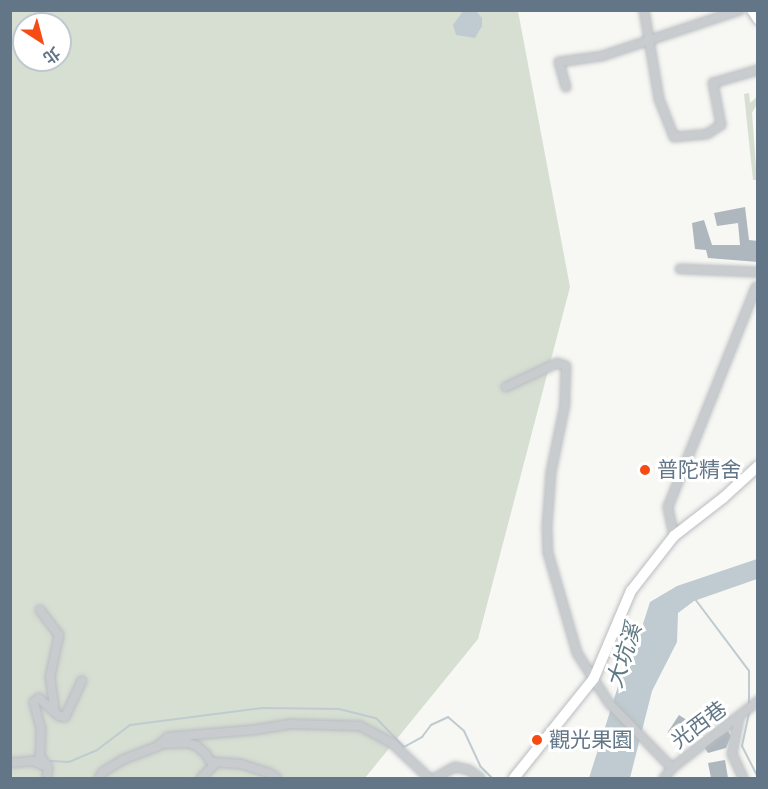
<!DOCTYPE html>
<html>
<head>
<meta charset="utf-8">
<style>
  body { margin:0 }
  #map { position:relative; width:768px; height:789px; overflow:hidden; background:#f7f7f3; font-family:Karla,"Noto Sans TC",sans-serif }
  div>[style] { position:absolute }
  .green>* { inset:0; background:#d7dfd3 }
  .water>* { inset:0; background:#bfcbd0 }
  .stream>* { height:2px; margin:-1px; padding:0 1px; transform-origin:1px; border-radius:1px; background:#bfcbd0 }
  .building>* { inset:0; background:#aeb7bd; transform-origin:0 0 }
  .roads { filter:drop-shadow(0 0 2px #b9bdc1) drop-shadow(0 0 2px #b9bdc1) }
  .minor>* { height:8px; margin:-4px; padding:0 4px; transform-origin:4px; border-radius:4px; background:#c8cccf }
  .major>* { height:10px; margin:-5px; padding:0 5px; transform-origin:5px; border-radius:5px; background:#fff }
  .dots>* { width:16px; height:16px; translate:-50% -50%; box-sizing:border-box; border:3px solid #fff; border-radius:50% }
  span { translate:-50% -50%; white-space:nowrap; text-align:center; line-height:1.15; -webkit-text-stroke:6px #fff; paint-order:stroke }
  .poi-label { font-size:21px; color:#627687 }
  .left { translate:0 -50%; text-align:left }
  .street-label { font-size:21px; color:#627687 }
  .water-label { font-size:22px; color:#5e7983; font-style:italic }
  .frame { position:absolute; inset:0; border:12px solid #627687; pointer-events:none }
  .north { position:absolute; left:12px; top:12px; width:60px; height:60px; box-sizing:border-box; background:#fff; border:2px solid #c0c8cf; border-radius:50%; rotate:144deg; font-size:16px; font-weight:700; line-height:24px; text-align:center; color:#627687 }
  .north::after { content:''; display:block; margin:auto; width:21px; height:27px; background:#f64b14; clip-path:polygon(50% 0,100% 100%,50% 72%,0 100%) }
</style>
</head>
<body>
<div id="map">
  <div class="green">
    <i style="clip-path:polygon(evenodd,10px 11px,518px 11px,570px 287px,478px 639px,365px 778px,11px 778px,10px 11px,24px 24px,60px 24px,60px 60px,24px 60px,24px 24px)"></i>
    <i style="clip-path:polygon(749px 93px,750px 103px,758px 96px,757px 104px,752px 113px,757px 180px,753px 180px,744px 94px)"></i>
  </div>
  <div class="water">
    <i style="clip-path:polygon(463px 11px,476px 11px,482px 18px,482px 26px,475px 38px,456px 35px,453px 25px)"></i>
    <i style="clip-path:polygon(757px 559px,757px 579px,694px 601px,678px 613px,677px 642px,652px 691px,630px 778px,589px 778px,620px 680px,634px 652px,650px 602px,677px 586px)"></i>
  </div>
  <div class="stream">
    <i style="left:695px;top:599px;width:90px;rotate:53.1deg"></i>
    <i style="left:749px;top:671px;width:33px;rotate:90deg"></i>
    <i style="left:749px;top:713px;width:34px;rotate:102deg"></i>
    <i style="left:742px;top:746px;width:35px;rotate:63deg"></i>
    <i style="left:51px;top:761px;width:18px;rotate:3deg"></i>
    <i style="left:69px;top:762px;width:30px;rotate:-23deg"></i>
    <i style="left:97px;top:750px;width:41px;rotate:-37.1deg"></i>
    <i style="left:130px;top:725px;width:134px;rotate:-7.3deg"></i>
    <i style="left:263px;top:708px;width:76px;rotate:0.8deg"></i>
    <i style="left:339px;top:709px;width:38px;rotate:14deg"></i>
    <i style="left:376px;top:718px;width:40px;rotate:46deg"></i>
    <i style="left:404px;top:747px;width:21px;rotate:-29deg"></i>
    <i style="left:422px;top:737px;width:15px;rotate:-53deg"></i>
    <i style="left:431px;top:725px;width:19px;rotate:-25deg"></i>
    <i style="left:448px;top:717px;width:21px;rotate:41deg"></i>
    <i style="left:464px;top:731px;width:38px;rotate:65deg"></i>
    <i style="left:480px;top:766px;width:17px;rotate:45deg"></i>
  </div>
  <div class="building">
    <i style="clip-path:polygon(745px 207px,749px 240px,758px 241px,758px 262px,708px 258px,706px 250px,695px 249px,692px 223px,704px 220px,712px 245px,740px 245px,738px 223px,717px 226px,714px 213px)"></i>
    <i style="left:679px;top:715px;width:17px;height:21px;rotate:33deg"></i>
    <i style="clip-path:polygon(728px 731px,731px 736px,726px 748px,708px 753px,704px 747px)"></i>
    <i style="clip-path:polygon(725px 760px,728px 778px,711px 778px,708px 763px)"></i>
  </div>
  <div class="roads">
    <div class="minor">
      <i style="left:644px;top:10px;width:90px;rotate:80.4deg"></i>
      <i style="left:659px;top:99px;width:41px;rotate:68.5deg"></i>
      <i style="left:674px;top:137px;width:33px;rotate:-5deg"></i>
      <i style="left:707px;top:134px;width:17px;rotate:-33deg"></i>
      <i style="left:721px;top:125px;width:43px;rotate:-100.8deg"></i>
      <i style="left:713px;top:83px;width:47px;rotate:-16.1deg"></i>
      <i style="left:566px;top:87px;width:26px;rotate:-106deg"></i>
      <i style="left:559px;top:62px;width:43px;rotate:-7.9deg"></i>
      <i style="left:602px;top:56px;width:145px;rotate:-18.4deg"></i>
      <i style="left:680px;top:269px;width:78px;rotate:2.2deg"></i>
      <i style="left:506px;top:387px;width:56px;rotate:-25.2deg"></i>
      <i style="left:557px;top:363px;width:9px;rotate:18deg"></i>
      <i style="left:566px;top:366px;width:38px;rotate:92deg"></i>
      <i style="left:565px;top:404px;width:69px;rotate:101.6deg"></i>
      <i style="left:551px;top:472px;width:55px;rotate:94.2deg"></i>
      <i style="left:547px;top:527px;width:26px;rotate:88deg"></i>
      <i style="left:548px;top:553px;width:104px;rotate:73.8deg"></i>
      <i style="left:577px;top:653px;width:59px;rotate:57.4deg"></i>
      <i style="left:609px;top:703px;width:91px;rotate:45.9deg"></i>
      <i style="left:674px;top:536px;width:30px;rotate:-102deg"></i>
      <i style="left:668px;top:507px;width:237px;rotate:-68.2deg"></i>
      <i style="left:40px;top:610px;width:31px;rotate:53deg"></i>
      <i style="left:59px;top:635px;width:43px;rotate:102.1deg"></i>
      <i style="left:50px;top:677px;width:35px;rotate:82deg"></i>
      <i style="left:739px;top:718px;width:37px;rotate:101deg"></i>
      <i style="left:732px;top:754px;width:26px;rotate:65deg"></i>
      <i style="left:160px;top:744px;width:28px;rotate:-2deg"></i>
      <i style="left:188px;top:743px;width:9px;rotate:18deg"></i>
      <i style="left:197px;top:746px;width:12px;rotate:42deg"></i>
      <i style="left:206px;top:754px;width:14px;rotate:60deg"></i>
      <i style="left:213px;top:766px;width:17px;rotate:135deg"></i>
      <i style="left:212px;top:762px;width:29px;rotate:4deg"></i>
      <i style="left:241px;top:764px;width:29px;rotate:18deg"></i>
      <i style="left:269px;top:773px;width:9px;rotate:32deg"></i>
      <i style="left:10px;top:763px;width:23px;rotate:-5deg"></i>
      <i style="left:33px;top:761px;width:15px;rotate:23deg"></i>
      <i style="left:47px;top:778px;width:11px;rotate:-85deg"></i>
      <i style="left:48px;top:767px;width:14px;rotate:-126deg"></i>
      <i style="left:40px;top:756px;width:27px;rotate:-88deg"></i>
      <i style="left:41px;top:729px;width:28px;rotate:-105deg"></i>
      <i style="left:34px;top:702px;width:6px;rotate:-39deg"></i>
      <i style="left:39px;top:698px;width:27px;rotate:42deg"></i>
      <i style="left:59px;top:716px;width:6px;rotate:9deg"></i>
      <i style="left:65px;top:717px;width:40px;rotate:-65deg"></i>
      <i style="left:99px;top:778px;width:7px;rotate:-56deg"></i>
      <i style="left:103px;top:772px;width:22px;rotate:-32deg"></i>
      <i style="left:122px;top:760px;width:39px;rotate:-21deg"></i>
      <i style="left:158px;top:746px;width:13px;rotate:-42deg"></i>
      <i style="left:168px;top:737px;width:85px;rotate:-4.7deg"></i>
      <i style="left:253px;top:730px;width:37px;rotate:-9deg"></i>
      <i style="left:290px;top:724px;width:70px;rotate:1.6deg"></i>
      <i style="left:360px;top:726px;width:36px;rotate:28deg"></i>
      <i style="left:392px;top:743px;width:51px;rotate:43.4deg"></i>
      <i style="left:435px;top:778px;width:23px;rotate:-29deg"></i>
      <i style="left:455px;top:767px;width:14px;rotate:12deg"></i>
      <i style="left:469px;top:770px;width:14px;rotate:36deg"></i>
      <i style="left:664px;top:778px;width:13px;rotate:-51deg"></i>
      <i style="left:672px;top:768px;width:109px;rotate:-37.9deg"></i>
    </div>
    <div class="major">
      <i style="left:752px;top:10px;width:11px;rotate:56deg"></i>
      <i style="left:514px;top:778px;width:128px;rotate:-51.3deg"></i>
      <i style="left:594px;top:678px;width:95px;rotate:-67deg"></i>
      <i style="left:631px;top:591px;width:70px;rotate:-52deg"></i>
      <i style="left:674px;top:536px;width:62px;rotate:-37.8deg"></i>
      <i style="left:723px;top:498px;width:47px;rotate:-42.4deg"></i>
    </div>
  </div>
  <div class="dots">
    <i style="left:645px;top:470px;background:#f64b14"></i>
    <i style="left:537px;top:740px;background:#f64b14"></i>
  </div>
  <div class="poi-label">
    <span class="left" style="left:657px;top:470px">普陀精舍</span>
    <span class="left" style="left:549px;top:740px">觀光果園</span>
  </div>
  <div class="street-label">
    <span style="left:699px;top:725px;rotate:-37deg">光西巷</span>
  </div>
  <div class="water-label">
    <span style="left:625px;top:656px;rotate:-72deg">大坑溪</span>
  </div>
  <div class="frame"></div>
  <div class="north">北</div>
</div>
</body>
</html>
